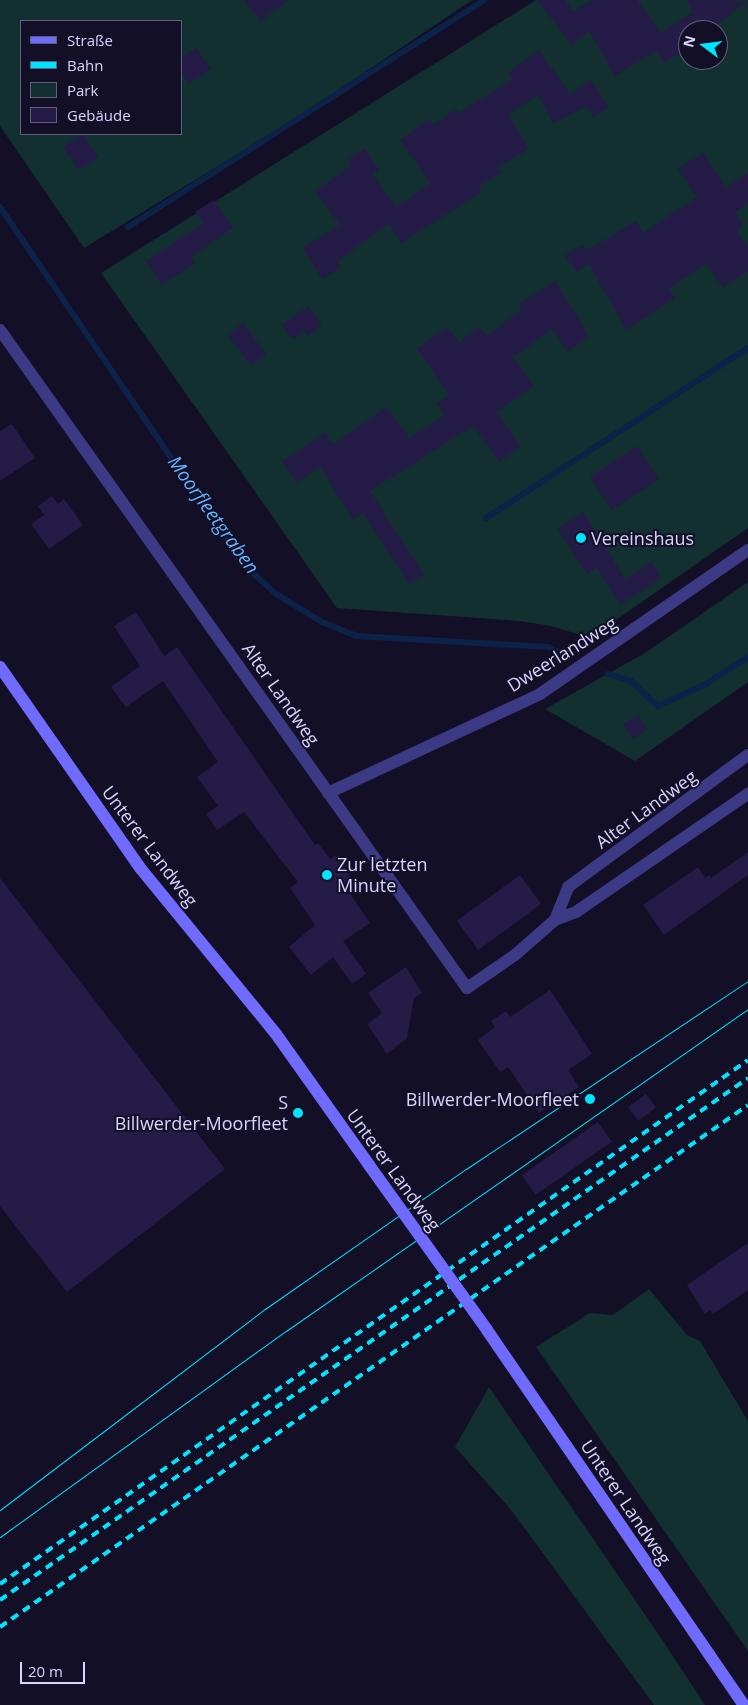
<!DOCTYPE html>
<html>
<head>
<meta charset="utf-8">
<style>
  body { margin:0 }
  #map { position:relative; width:748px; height:1705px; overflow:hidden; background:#130f26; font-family:"Open Sans",sans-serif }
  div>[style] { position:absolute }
  .green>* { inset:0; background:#12302f }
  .stream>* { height:6px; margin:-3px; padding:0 3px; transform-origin:3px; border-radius:3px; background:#0c2248 }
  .building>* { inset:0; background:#241b47; transform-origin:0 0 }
  .street>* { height:12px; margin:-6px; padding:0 6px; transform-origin:6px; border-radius:6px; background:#3d3a85 }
  .secondary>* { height:12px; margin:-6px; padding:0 6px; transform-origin:6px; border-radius:6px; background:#6f6bff }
  .tram>* { height:1px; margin:-0.5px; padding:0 0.5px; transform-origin:0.5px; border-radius:0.5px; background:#00e5ff }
  .rail>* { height:4px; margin-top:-2px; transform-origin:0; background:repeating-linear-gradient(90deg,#00e5ff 0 8px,transparent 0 14px) }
  .secondary-bridge>* { height:12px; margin:-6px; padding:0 6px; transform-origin:6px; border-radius:6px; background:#6f6bff }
  .dots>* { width:14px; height:14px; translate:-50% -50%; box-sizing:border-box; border:2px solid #130f26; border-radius:50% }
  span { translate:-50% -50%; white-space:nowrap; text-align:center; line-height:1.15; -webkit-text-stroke:4px #130f26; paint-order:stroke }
  .poi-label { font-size:18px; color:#d9d4ff }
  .left { translate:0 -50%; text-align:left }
  .right { translate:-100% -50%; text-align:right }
  .street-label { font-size:18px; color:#d9d4ff }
  .water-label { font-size:19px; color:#62b6ff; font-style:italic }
  .legend { position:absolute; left:20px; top:20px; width:162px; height:115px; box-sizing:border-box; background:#130f26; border:1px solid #625e7d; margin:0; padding:6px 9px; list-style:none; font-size:15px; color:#d9d4ff }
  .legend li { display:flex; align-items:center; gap:10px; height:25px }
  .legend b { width:25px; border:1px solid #625e7d }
  .north { position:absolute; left:678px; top:20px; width:50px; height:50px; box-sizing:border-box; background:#130f26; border:1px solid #625e7d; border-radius:50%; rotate:285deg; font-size:14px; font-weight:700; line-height:20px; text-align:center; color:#d9d4ff }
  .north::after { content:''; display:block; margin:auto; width:18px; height:22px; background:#00e5ff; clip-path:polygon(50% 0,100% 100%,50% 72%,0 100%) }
  .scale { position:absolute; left:20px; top:1662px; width:65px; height:22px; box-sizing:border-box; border:2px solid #d9d4ff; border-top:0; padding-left:6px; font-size:15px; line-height:18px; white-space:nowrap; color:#d9d4ff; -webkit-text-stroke:4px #130f26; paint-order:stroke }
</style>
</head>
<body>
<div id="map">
  <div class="green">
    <i style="clip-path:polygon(evenodd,0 0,472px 0,306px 112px,84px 248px,0 126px,0 0,21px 21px,181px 21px,181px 134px,21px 134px,21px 21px)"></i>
    <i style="clip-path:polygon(evenodd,536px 0,748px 0,748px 528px,590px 638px,551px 626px,519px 621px,337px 608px,101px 273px,536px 0,688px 30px,718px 30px,718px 60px,688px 60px,688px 30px)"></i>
    <i style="clip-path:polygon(748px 582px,748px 682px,635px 761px,545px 709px,645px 653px)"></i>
    <i style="clip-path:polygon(649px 1289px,687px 1335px,700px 1341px,748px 1421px,748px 1651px,536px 1347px,590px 1313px,613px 1315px)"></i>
    <i style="clip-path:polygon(489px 1387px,663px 1641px,705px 1705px,654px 1705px,512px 1511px,455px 1447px)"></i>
  </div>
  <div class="stream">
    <i style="left:0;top:207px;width:433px;rotate:55.7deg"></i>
    <i style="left:244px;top:565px;width:43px;rotate:42.2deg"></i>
    <i style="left:276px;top:594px;width:54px;rotate:31.3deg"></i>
    <i style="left:322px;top:622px;width:37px;rotate:22deg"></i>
    <i style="left:356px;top:636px;width:192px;rotate:3.3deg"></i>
    <i style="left:548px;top:647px;width:20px;rotate:27deg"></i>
    <i style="left:128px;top:227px;width:423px;rotate:-32.5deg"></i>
    <i style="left:486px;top:518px;width:312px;rotate:-33deg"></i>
    <i style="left:608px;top:674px;width:24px;rotate:17deg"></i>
    <i style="left:631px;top:681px;width:37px;rotate:43deg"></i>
    <i style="left:658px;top:706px;width:53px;rotate:-24.6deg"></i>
    <i style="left:706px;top:684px;width:50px;rotate:-32.7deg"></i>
  </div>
  <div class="building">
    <i style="clip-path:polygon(244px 0,288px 0,261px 21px)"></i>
    <i style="clip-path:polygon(537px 0,565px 0,573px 11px,593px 0,637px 0,661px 33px,693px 12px,686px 0,748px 1px,716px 25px,718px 30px,688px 30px,688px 48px,664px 63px,656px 51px,615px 76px,589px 31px,572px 45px)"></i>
    <i style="clip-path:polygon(196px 48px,211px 69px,189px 84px,181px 73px,181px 58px)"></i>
    <i style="clip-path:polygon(539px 50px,570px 94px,591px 80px,609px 107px,594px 117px,586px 106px,553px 123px,538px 95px,508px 114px,529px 149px,498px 167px,501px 173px,478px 187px,481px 192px,402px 243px,388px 224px,338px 261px,341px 267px,322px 279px,303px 248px,340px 225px,315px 191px,351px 166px,347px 160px,365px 148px,379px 170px,373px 174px,396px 207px,430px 183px,400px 140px,429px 119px,434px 125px,456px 109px,458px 113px,512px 79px,508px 73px)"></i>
    <i style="left:82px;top:134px;width:28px;height:23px;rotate:55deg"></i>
    <i style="clip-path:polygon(703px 153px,726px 188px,748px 173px,748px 203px,735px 212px,743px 225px,736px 230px,748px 247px,748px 271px,723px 288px,706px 263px,669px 289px,675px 298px,626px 330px,589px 264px,576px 272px,565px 255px,582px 245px,586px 251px,636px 221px,643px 233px,697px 197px,678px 169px)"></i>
    <i style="clip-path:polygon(214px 200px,233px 228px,191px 257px,195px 263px,162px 285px,146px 261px,203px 223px,195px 212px)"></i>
    <i style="clip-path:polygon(556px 281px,589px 337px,567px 352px,553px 329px,513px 357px,534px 386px,497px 412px,521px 446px,499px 462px,473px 426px,370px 491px,424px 575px,410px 585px,363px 513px,353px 519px,320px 467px,296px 483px,282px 461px,325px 433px,333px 444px,386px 407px,410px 438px,445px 415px,437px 403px,449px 395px,417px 349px,447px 327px,459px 343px,479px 327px,487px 336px,522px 309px,519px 304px)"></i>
    <i style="clip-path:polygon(308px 306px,322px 326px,307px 336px,304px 331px,293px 339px,282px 325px)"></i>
    <i style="left:243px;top:323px;width:39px;height:19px;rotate:54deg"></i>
    <i style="clip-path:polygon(12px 424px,35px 458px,0 481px,0 431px)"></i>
    <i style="left:637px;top:446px;width:40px;height:56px;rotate:57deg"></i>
    <i style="clip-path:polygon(52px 496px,58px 504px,64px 499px,83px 525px,49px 549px,31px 524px,44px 515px,38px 506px)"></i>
    <i style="clip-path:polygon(584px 512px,625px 579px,651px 562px,661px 578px,620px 605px,597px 568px,587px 574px,558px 529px)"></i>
    <i style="clip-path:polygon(136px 612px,164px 656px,177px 647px,315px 845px,318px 843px,330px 859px,336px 855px,352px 879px,344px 885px,370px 923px,343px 941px,366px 974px,352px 984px,333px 957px,311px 975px,289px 947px,315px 925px,290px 888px,298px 882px,244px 812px,217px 830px,206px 814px,218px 806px,197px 777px,218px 762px,163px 681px,126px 707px,111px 687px,140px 666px,114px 626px)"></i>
    <i style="left:638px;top:715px;width:17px;height:17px;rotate:57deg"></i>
    <i style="clip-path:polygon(748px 852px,748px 875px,664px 935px,643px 905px,698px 867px,705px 878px,709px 875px,711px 878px)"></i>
    <i style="left:520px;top:875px;width:36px;height:78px;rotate:54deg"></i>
    <i style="clip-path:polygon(0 878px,225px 1169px,67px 1292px,0 1206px)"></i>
    <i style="clip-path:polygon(406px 967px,422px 993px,414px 998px,407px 1038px,387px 1054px,367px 1024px,382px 1013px,368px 993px)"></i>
    <i style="clip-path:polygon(550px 990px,592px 1054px,568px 1070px,579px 1087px,539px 1113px,508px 1067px,500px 1072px,478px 1040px,495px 1027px,491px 1021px,506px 1011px,510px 1017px)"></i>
    <i style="left:646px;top:1094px;width:17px;height:22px;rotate:54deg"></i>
    <i style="left:598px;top:1122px;width:24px;height:93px;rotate:55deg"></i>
    <i style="clip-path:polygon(748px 1243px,748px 1290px,713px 1314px,710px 1310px,705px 1314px,687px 1285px)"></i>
  </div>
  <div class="street">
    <i style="left:0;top:330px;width:807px;rotate:54.64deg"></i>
    <i style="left:467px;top:988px;width:58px;rotate:-34.5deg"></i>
    <i style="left:515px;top:955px;width:53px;rotate:-41.2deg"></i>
    <i style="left:555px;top:920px;width:35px;rotate:-68deg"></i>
    <i style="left:568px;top:887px;width:223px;rotate:-36.3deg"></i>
    <i style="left:328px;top:793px;width:234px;rotate:-25deg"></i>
    <i style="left:540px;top:694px;width:253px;rotate:-34.7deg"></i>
    <i style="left:555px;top:920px;width:22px;rotate:-21deg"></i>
    <i style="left:576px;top:912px;width:209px;rotate:-34.5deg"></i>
  </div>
  <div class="secondary">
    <i style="left:0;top:667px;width:246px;rotate:55.1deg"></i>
    <i style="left:141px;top:869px;width:213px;rotate:50.7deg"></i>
    <i style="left:276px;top:1034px;width:161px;rotate:54.6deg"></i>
    <i style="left:487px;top:1330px;width:455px;rotate:55.6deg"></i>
  </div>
  <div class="tram">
    <i style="left:0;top:1510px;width:333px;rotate:-37.2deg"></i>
    <i style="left:265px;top:1309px;width:245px;rotate:-34.9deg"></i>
    <i style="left:466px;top:1169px;width:339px;rotate:-33.7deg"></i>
    <i style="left:0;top:1537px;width:352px;rotate:-35.8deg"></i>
    <i style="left:286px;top:1331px;width:563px;rotate:-34.88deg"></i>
  </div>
  <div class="rail">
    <i style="left:0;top:1584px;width:913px;rotate:-35.01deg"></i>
    <i style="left:0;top:1600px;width:912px;rotate:-34.91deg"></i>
    <i style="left:0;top:1627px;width:912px;rotate:-34.91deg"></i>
  </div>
  <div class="secondary-bridge">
    <i style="left:369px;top:1165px;width:203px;rotate:54.4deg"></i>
  </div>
  <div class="dots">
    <i style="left:581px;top:538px;background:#00e5ff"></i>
    <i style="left:327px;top:875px;background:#00e5ff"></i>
    <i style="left:590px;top:1099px;background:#00e5ff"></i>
    <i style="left:298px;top:1113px;background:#00e5ff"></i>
  </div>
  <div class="poi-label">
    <span class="left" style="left:591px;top:538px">Vereinshaus</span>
    <span class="left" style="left:337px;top:875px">Zur letzten<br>Minute</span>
    <span class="right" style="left:579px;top:1099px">Billwerder-Moorfleet</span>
    <span class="right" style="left:288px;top:1113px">S<br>Billwerder-Moorfleet</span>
  </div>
  <div class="street-label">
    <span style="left:562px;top:654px;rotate:-32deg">Dweerlandweg</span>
    <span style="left:281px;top:694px;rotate:55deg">Alter Landweg</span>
    <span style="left:646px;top:809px;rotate:-36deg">Alter Landweg</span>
    <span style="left:150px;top:846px;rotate:53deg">Unterer Landweg</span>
    <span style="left:394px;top:1170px;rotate:54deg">Unterer Landweg</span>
    <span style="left:626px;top:1502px;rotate:56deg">Unterer Landweg</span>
  </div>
  <div class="water-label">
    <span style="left:213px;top:515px;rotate:54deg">Moorfleetgraben</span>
  </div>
  <ul class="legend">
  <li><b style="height:6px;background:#6f6bff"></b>Straße</li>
  <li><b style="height:6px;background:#00e5ff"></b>Bahn</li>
  <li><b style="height:14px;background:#12302f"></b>Park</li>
  <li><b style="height:14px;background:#241b47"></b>Gebäude</li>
  </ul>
  <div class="north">N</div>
  <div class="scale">20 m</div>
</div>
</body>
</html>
